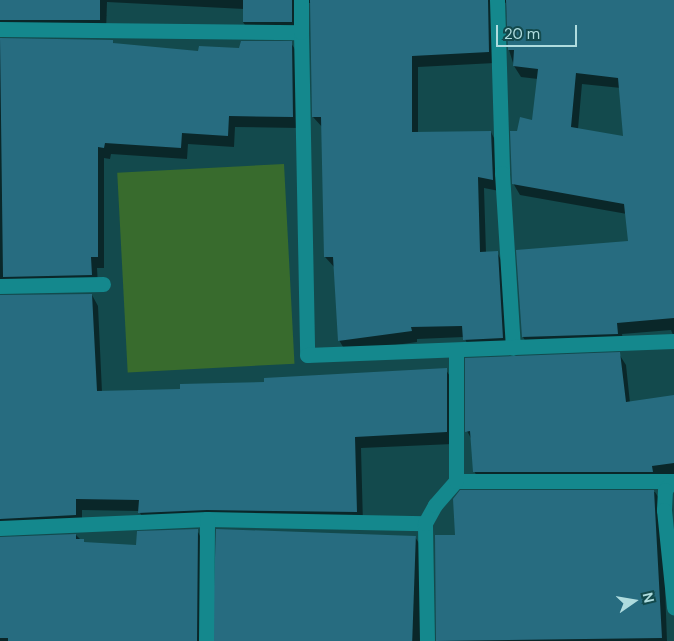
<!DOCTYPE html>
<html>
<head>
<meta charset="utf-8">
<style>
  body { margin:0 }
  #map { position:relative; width:674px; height:641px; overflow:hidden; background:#134a4d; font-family:"DM Sans",sans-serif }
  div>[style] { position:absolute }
  .green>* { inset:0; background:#386b2d; transform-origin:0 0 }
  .shadow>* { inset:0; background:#0007 }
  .building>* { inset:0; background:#276c80; transform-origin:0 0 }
  .minor>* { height:15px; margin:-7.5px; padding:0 7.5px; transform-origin:7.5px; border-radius:7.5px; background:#14888d }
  span { translate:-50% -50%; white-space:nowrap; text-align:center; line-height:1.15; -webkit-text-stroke:4.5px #134a4d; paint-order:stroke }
  .north { position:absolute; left:609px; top:576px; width:50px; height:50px; -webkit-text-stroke:4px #134a4d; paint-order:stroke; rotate:77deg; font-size:14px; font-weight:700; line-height:20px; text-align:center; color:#afdcde }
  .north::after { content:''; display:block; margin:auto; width:18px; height:22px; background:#afdcde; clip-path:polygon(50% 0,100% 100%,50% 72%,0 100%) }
  .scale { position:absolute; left:496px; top:25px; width:81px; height:22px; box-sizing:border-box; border:2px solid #afdcde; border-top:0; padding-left:6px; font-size:15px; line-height:18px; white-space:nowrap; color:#afdcde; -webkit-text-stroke:4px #134a4d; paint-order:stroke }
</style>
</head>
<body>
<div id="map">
  <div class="green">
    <i style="left:284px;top:164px;width:200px;height:167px;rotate:87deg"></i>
  </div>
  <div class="shadow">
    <i style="clip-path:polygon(evenodd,0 0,674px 0,674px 337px,671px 330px,622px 334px,624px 345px,530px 349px,523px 337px,518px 251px,629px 242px,627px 214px,520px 195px,513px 183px,518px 132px,533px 121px,538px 79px,521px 77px,514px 66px,509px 50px,506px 3px,503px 2px,495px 63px,418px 67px,418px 134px,491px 132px,497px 144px,499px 191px,484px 188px,486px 253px,497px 252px,503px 264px,509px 349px,471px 351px,464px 337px,417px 339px,417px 342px,346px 352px,339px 340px,335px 268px,325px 257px,323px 128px,313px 117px,312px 3px,303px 3px,298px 34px,250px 33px,243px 22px,244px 9px,107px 2px,106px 32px,7px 31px,0 37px,0 0,582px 84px,621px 88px,625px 138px,578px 129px,582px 84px)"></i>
    <i style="clip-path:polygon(0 40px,112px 41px,114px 44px,200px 52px,291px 43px,298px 54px,299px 128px,235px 127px,234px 147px,188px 144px,187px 159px,111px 154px,110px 159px,104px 158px,104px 268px,97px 268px,98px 286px,0 292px)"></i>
    <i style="clip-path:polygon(92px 295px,98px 306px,102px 392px,182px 390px,446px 370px,453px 381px,453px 444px,361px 448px,363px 524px,146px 524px,139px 511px,82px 510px,82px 527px,0 534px,0 297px)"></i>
    <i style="clip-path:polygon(619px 354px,626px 365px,630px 403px,674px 396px,674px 484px,481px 483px,474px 471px,472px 440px,467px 431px)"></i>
    <i style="clip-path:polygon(461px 492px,655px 492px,662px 503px,667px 641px,438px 641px,436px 537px,456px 536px)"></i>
    <i style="clip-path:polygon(197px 530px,203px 542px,203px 641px,0 641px,0 539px,76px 535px,85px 544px,137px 546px)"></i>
    <i style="clip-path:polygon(415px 537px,422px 548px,423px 641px,217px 641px)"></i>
  </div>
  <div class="building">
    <i style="left:0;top:0;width:100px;height:20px"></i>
    <i style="left:243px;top:0;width:49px;height:22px"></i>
    <i style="clip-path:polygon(310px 0,488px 0,489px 52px,412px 56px,412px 132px,491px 131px,493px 180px,478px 177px,480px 252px,498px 251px,503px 338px,463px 340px,462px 326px,411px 327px,412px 331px,338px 341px,333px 257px,324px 257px,321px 117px,312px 117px)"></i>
    <i style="clip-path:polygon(evenodd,506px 0,674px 0,674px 318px,617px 323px,618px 334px,522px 337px,516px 250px,628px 241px,624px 204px,512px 184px,510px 131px,517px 131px,520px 117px,532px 120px,538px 69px,513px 66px,514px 50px,508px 50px,506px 0,576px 73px,618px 78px,623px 136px,571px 127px,576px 73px)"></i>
    <i style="clip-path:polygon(0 38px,113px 40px,113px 43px,198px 51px,199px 46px,239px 48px,241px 41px,292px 41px,293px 117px,229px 116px,228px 136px,182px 133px,181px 148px,105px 143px,104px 148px,98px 147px,98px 257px,91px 257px,92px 275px,3px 277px)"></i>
    <i style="clip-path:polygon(92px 294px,97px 391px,180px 389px,180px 384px,264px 382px,264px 378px,447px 368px,447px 432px,355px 437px,357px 512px,207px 510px,138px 513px,139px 500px,76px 499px,76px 515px,0 519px,0 295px)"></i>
    <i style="clip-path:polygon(620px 352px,626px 402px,674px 395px,674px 463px,652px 466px,653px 472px,473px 472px,470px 431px,465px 432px,465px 358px)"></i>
    <i style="clip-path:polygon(460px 490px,654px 490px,662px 638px,436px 641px,435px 535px,455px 535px,453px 499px)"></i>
    <i style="clip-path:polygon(198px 529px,197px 641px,8px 641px,8px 638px,0 638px,0 537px,76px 534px,76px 539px,84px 539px,84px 542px,136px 545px,137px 531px)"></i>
    <i style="left:216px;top:529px;width:200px;height:112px;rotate:2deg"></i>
  </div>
  <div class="minor">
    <i style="left:497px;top:0;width:173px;rotate:88.3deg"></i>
    <i style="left:502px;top:173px;width:175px;rotate:86.4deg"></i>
    <i style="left:0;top:29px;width:301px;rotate:0.6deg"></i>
    <i style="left:301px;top:32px;width:323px;rotate:88.9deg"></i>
    <i style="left:307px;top:355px;width:367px;rotate:-2.2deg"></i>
    <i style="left:301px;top:32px;width:32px;rotate:-90deg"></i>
    <i style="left:0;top:286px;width:103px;rotate:-1.1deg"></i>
    <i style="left:456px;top:481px;width:218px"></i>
    <i style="left:672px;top:481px;width:11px;rotate:128deg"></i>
    <i style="left:665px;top:490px;width:20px;rotate:93deg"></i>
    <i style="left:664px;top:510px;width:98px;rotate:84.1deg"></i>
    <i style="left:0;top:528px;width:207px;rotate:-2.5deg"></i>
    <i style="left:207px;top:519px;width:218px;rotate:1.1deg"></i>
    <i style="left:206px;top:641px;width:122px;rotate:-89.5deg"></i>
    <i style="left:427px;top:641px;width:118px;rotate:-91deg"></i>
    <i style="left:425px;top:523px;width:21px;rotate:-61deg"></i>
    <i style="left:435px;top:505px;width:32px;rotate:-49deg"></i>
    <i style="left:456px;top:481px;width:131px;rotate:-90deg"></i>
  </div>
  <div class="north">N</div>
  <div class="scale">20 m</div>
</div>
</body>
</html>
